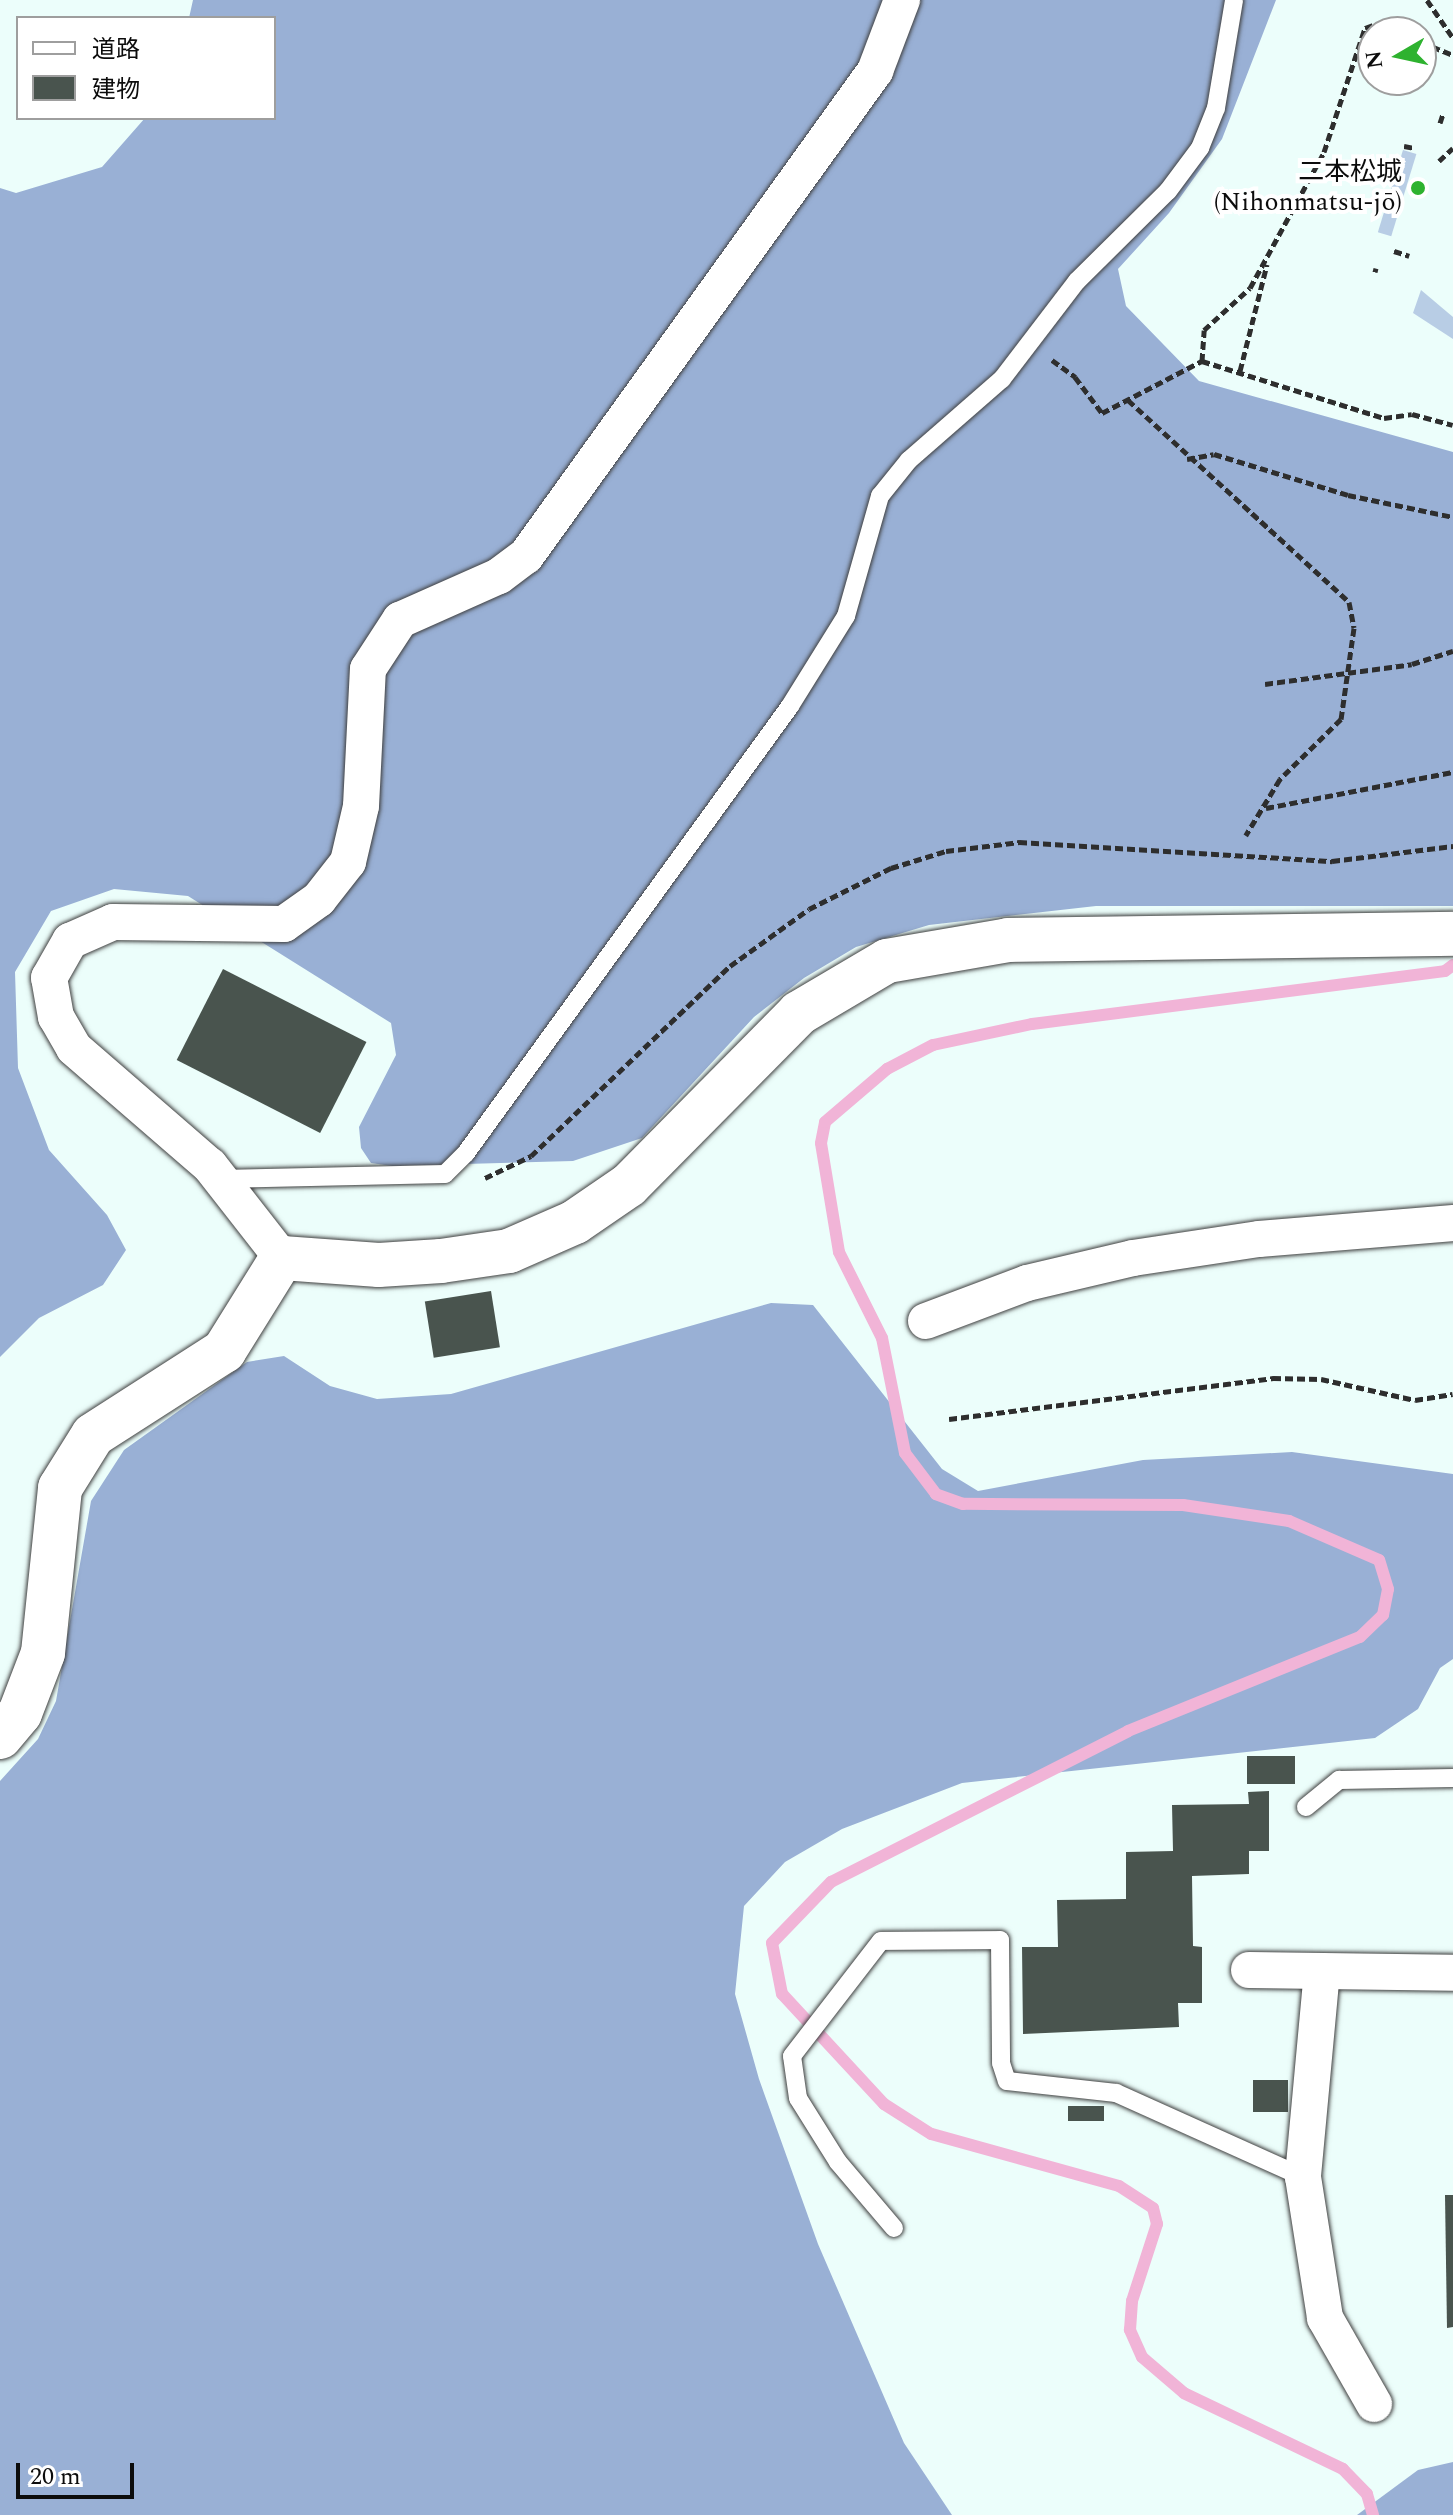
<!DOCTYPE html>
<html>
<head>
<meta charset="utf-8">
<style>
  body { margin:0 }
  #map { position:relative; width:1453px; height:2515px; overflow:hidden; background:#ecfefb; font-family:Spectral,"Noto Sans JP",serif }
  div>[style] { position:absolute }
  .green>* { inset:0; background:#b8cde5; transform-origin:0 0 }
  .forest>* { inset:0; background:#99b0d5 }
  .stream>* { height:12px; margin:-6px; padding:0 6px; transform-origin:6px; border-radius:6px; background:#f1b4d7 }
  .building>* { inset:0; background:#49544e; transform-origin:0 0 }
  .path>* { height:5px; margin-top:-2.5px; transform-origin:0; background:repeating-linear-gradient(90deg,#2e2e2e 0 8px,transparent 0 12px) }
  .roads { filter:drop-shadow(0 0 2px #3f3f3f) drop-shadow(0 0 2px #3f3f3f) }
  .service>* { height:18px; margin:-9px; padding:0 9px; transform-origin:9px; border-radius:9px; background:#fff }
  .minor>* { height:36px; margin:-18px; padding:0 18px; transform-origin:18px; border-radius:18px; background:#fff }
  .tertiary>* { height:44px; margin:-22px; padding:0 22px; transform-origin:22px; border-radius:22px; background:#fff }
  .dots>* { width:22px; height:22px; translate:-50% -50%; box-sizing:border-box; border:4px solid #fff; border-radius:50% }
  span { translate:-50% -50%; white-space:nowrap; text-align:center; line-height:1.15; -webkit-text-stroke:8px #fff; paint-order:stroke }
  .poi-label { font-size:26px; color:#0c0c0c }
  .right { translate:-100% -50%; text-align:right }
  .legend { position:absolute; left:16px; top:16px; width:260px; height:104px; box-sizing:border-box; background:#fff; border:2px solid #9e9e9e; margin:0; padding:10px 14px; list-style:none; font-size:24px; color:#0c0c0c }
  .legend li { display:flex; align-items:center; gap:16px; height:40px }
  .legend b { width:40px; border:2px solid #9e9e9e }
  .north { position:absolute; left:1357px; top:16px; width:80px; height:80px; box-sizing:border-box; background:#fff; border:2px solid #9e9e9e; border-radius:50%; rotate:261deg; font-size:22px; font-weight:700; line-height:32px; text-align:center; color:#0c0c0c }
  .north::after { content:''; display:block; margin:auto; width:28px; height:36px; background:#2eb22f; clip-path:polygon(50% 0,100% 100%,50% 72%,0 100%) }
  .scale { position:absolute; left:16px; top:2463px; width:118px; height:36px; box-sizing:border-box; border:4px solid #0c0c0c; border-top:0; padding-left:10px; font-size:24px; line-height:28px; white-space:nowrap; color:#0c0c0c; -webkit-text-stroke:6px #fff; paint-order:stroke }
</style>
</head>
<body>
<div id="map">
  <div class="green">
    <i style="left:1403px;top:150px;width:14px;height:86px;rotate:17deg"></i>
    <i style="clip-path:polygon(1421px 290px,1453px 317px,1453px 339px,1413px 313px)"></i>
  </div>
  <div class="forest">
    <i style="clip-path:polygon(193px 0,1276px 0,1222px 139px,1169px 213px,1118px 269px,1126px 306px,1199px 381px,1453px 452px,1453px 906px,1096px 906px,929px 925px,856px 947px,804px 978px,754px 1017px,642px 1138px,573px 1161px,392px 1166px,371px 1163px,361px 1148px,359px 1127px,396px 1055px,391px 1023px,188px 896px,114px 889px,51px 911px,15px 972px,18px 1068px,49px 1150px,107px 1215px,126px 1250px,103px 1285px,39px 1318px,0 1357px,0 188px,16px 193px,102px 167px,145px 118px,274px 118px,274px 18px,189px 18px)"></i>
    <i style="clip-path:polygon(771px 1303px,813px 1305px,942px 1469px,978px 1491px,1143px 1460px,1292px 1452px,1453px 1474px,1453px 1659px,1440px 1668px,1418px 1709px,1375px 1738px,962px 1783px,842px 1829px,785px 1862px,744px 1906px,735px 1994px,759px 2079px,818px 2244px,904px 2443px,952px 2515px,0 2515px,0 1781px,38px 1739px,56px 1701px,91px 1501px,124px 1450px,247px 1362px,284px 1356px,330px 1386px,377px 1399px,451px 1394px)"></i>
    <i style="clip-path:polygon(1453px 2462px,1453px 2515px,1357px 2515px,1418px 2470px)"></i>
  </div>
  <div class="stream">
    <i style="left:1373px;top:2515px;width:22px;rotate:-106deg"></i>
    <i style="left:1367px;top:2494px;width:35px;rotate:-134deg"></i>
    <i style="left:1343px;top:2469px;width:176px;rotate:-154.5deg"></i>
    <i style="left:1184px;top:2393px;width:55px;rotate:-139.4deg"></i>
    <i style="left:1142px;top:2357px;width:30px;rotate:-114deg"></i>
    <i style="left:1130px;top:2330px;width:29px;rotate:-86deg"></i>
    <i style="left:1132px;top:2301px;width:81px;rotate:-72deg"></i>
    <i style="left:1157px;top:2224px;width:16px;rotate:-104deg"></i>
    <i style="left:1153px;top:2208px;width:40px;rotate:-147.1deg"></i>
    <i style="left:1119px;top:2186px;width:195px;rotate:-164.5deg"></i>
    <i style="left:931px;top:2134px;width:56px;rotate:-147.4deg"></i>
    <i style="left:884px;top:2104px;width:150px;rotate:-132.8deg"></i>
    <i style="left:782px;top:1994px;width:52px;rotate:-101.1deg"></i>
    <i style="left:772px;top:1943px;width:85px;rotate:-46deg"></i>
    <i style="left:831px;top:1882px;width:333px;rotate:-26.9deg"></i>
    <i style="left:1128px;top:1731px;width:250px;rotate:-22.1deg"></i>
    <i style="left:1360px;top:1637px;width:32px;rotate:-44deg"></i>
    <i style="left:1383px;top:1615px;width:26px;rotate:-79deg"></i>
    <i style="left:1388px;top:1589px;width:30px;rotate:-107deg"></i>
    <i style="left:1379px;top:1560px;width:98px;rotate:-156.6deg"></i>
    <i style="left:1289px;top:1521px;width:107px;rotate:-171.4deg"></i>
    <i style="left:1183px;top:1505px;width:220px;rotate:-179.7deg"></i>
    <i style="left:963px;top:1504px;width:29px;rotate:-160deg"></i>
    <i style="left:936px;top:1494px;width:51px;rotate:-127.1deg"></i>
    <i style="left:905px;top:1453px;width:117px;rotate:-101.3deg"></i>
    <i style="left:882px;top:1338px;width:96px;rotate:-116.6deg"></i>
    <i style="left:839px;top:1252px;width:110px;rotate:-99.4deg"></i>
    <i style="left:821px;top:1143px;width:21px;rotate:-79deg"></i>
    <i style="left:825px;top:1122px;width:82px;rotate:-40.5deg"></i>
    <i style="left:887px;top:1069px;width:52px;rotate:-27.6deg"></i>
    <i style="left:933px;top:1045px;width:101px;rotate:-12deg"></i>
    <i style="left:1032px;top:1024px;width:416px;rotate:-7.3deg"></i>
    <i style="left:1445px;top:971px;width:10px;rotate:-37deg"></i>
  </div>
  <div class="building">
    <i style="left:223px;top:969px;width:161px;height:102px;rotate:27deg"></i>
    <i style="left:491px;top:1291px;width:57px;height:67px;rotate:81deg"></i>
    <i style="left:1247px;top:1756px;width:48px;height:28px"></i>
    <i style="clip-path:polygon(1269px 1791px,1269px 1851px,1249px 1851px,1249px 1874px,1192px 1876px,1193px 1946px,1202px 1947px,1202px 2003px,1178px 2003px,1179px 2027px,1023px 2034px,1022px 1947px,1058px 1947px,1057px 1900px,1126px 1899px,1126px 1852px,1173px 1851px,1172px 1805px,1249px 1804px,1248px 1792px)"></i>
    <i style="left:1288px;top:2080px;width:32px;height:35px;rotate:90deg"></i>
    <i style="left:1068px;top:2106px;width:36px;height:15px"></i>
    <i style="clip-path:polygon(1445px 2195px,1453px 2195px,1453px 2327px,1447px 2328px)"></i>
  </div>
  <div class="path">
    <i style="left:1427px;top:0;width:46px;rotate:55.6deg"></i>
    <i style="left:1421px;top:42px;width:35px;rotate:22deg"></i>
    <i style="left:1440px;top:123px;width:9px;rotate:-72deg"></i>
    <i style="left:1404px;top:146px;width:10px;rotate:11deg"></i>
    <i style="left:1439px;top:161px;width:19px;rotate:-43deg"></i>
    <i style="left:1394px;top:251px;width:16px;rotate:18deg"></i>
    <i style="left:1375px;top:272px;width:4px;rotate:-76deg"></i>
    <i style="left:1052px;top:360px;width:29px;rotate:36deg"></i>
    <i style="left:1075px;top:377px;width:45px;rotate:53.1deg"></i>
    <i style="left:1102px;top:413px;width:113px;rotate:-27.5deg"></i>
    <i style="left:1202px;top:361px;width:191px;rotate:17.4deg"></i>
    <i style="left:1384px;top:418px;width:28px;rotate:-8deg"></i>
    <i style="left:1412px;top:414px;width:42px;rotate:15deg"></i>
    <i style="left:1202px;top:361px;width:31px;rotate:-86deg"></i>
    <i style="left:1204px;top:330px;width:62px;rotate:-42.4deg"></i>
    <i style="left:1250px;top:288px;width:155px;rotate:-61.4deg"></i>
    <i style="left:1324px;top:152px;width:131px;rotate:-71.7deg"></i>
    <i style="left:1365px;top:28px;width:12px;rotate:-20deg"></i>
    <i style="left:1376px;top:24px;width:22px;rotate:22deg"></i>
    <i style="left:1240px;top:371px;width:110px;rotate:-75.8deg"></i>
    <i style="left:1128px;top:400px;width:299px;rotate:42.4deg"></i>
    <i style="left:1349px;top:602px;width:26px;rotate:79deg"></i>
    <i style="left:1354px;top:628px;width:92px;rotate:98.1deg"></i>
    <i style="left:1341px;top:719px;width:86px;rotate:135.5deg"></i>
    <i style="left:1280px;top:779px;width:66px;rotate:121.3deg"></i>
    <i style="left:1187px;top:459px;width:27px;rotate:-10deg"></i>
    <i style="left:1214px;top:454px;width:140px;rotate:17deg"></i>
    <i style="left:1348px;top:495px;width:107px;rotate:11.8deg"></i>
    <i style="left:1265px;top:684px;width:148px;rotate:-7.7deg"></i>
    <i style="left:1412px;top:664px;width:43px;rotate:-17.6deg"></i>
    <i style="left:1266px;top:808px;width:190px;rotate:-10.9deg"></i>
    <i style="left:485px;top:1178px;width:51px;rotate:-25.6deg"></i>
    <i style="left:531px;top:1156px;width:275px;rotate:-43.7deg"></i>
    <i style="left:730px;top:966px;width:97px;rotate:-35.8deg"></i>
    <i style="left:809px;top:909px;width:92px;rotate:-26.6deg"></i>
    <i style="left:891px;top:868px;width:58px;rotate:-17.2deg"></i>
    <i style="left:946px;top:851px;width:74px;rotate:-7deg"></i>
    <i style="left:1019px;top:842px;width:314px;rotate:3.5deg"></i>
    <i style="left:1332px;top:861px;width:122px;rotate:-7.1deg"></i>
    <i style="left:949px;top:1419px;width:327px;rotate:-7.2deg"></i>
    <i style="left:1273px;top:1378px;width:48px;rotate:1.2deg"></i>
    <i style="left:1321px;top:1379px;width:96px;rotate:12.6deg"></i>
    <i style="left:1415px;top:1400px;width:38px;rotate:-9deg"></i>
  </div>
  <div class="roads">
    <div class="service">
      <i style="left:221px;top:1179px;width:224px;rotate:-1.3deg"></i>
      <i style="left:445px;top:1174px;width:30px;rotate:-45deg"></i>
      <i style="left:466px;top:1153px;width:552px;rotate:-54.06deg"></i>
      <i style="left:790px;top:706px;width:106px;rotate:-58.1deg"></i>
      <i style="left:846px;top:616px;width:125px;rotate:-74.2deg"></i>
      <i style="left:880px;top:496px;width:46px;rotate:-51.1deg"></i>
      <i style="left:909px;top:460px;width:123px;rotate:-41.1deg"></i>
      <i style="left:1002px;top:379px;width:123px;rotate:-52.6deg"></i>
      <i style="left:1077px;top:281px;width:128px;rotate:-44.7deg"></i>
      <i style="left:1168px;top:191px;width:54px;rotate:-53.3deg"></i>
      <i style="left:1200px;top:148px;width:43px;rotate:-68.2deg"></i>
      <i style="left:1216px;top:108px;width:109px;rotate:-80.5deg"></i>
      <i style="left:1306px;top:1807px;width:43px;rotate:-39.3deg"></i>
      <i style="left:1339px;top:1780px;width:114px;rotate:-1deg"></i>
      <i style="left:894px;top:2228px;width:87px;rotate:-130.3deg"></i>
      <i style="left:838px;top:2162px;width:75px;rotate:-122deg"></i>
      <i style="left:798px;top:2098px;width:42px;rotate:-98.1deg"></i>
      <i style="left:792px;top:2056px;width:145px;rotate:-52.3deg"></i>
      <i style="left:881px;top:1941px;width:119px;rotate:-0.5deg"></i>
      <i style="left:1000px;top:1940px;width:123px;rotate:89.5deg"></i>
      <i style="left:1001px;top:2063px;width:19px;rotate:72deg"></i>
      <i style="left:1007px;top:2081px;width:110px;rotate:6.3deg"></i>
      <i style="left:1116px;top:2093px;width:205px;rotate:24.2deg"></i>
    </div>
    <div class="minor">
      <i style="left:282px;top:1258px;width:117px;rotate:-128deg"></i>
      <i style="left:210px;top:1166px;width:180px;rotate:-139.1deg"></i>
      <i style="left:74px;top:1048px;width:36px;rotate:-120deg"></i>
      <i style="left:56px;top:1017px;width:40px;rotate:-100deg"></i>
      <i style="left:49px;top:978px;width:43px;rotate:-60.4deg"></i>
      <i style="left:70px;top:941px;width:47px;rotate:-23.8deg"></i>
      <i style="left:113px;top:922px;width:171px;rotate:0.7deg"></i>
      <i style="left:284px;top:924px;width:43px;rotate:-35.5deg"></i>
      <i style="left:319px;top:899px;width:47px;rotate:-51.9deg"></i>
      <i style="left:348px;top:862px;width:57px;rotate:-76.9deg"></i>
      <i style="left:361px;top:806px;width:137px;rotate:-87.1deg"></i>
      <i style="left:368px;top:669px;width:59px;rotate:-56.9deg"></i>
      <i style="left:400px;top:620px;width:108px;rotate:-24deg"></i>
      <i style="left:499px;top:576px;width:34px;rotate:-37deg"></i>
      <i style="left:526px;top:556px;width:598px;rotate:-54.26deg"></i>
      <i style="left:875px;top:71px;width:76px;rotate:-69.2deg"></i>
      <i style="left:926px;top:1321px;width:108px;rotate:-20.6deg"></i>
      <i style="left:1027px;top:1283px;width:109px;rotate:-13.3deg"></i>
      <i style="left:1133px;top:1258px;width:127px;rotate:-8.6deg"></i>
      <i style="left:1259px;top:1239px;width:195px;rotate:-4.7deg"></i>
      <i style="left:1249px;top:1970px;width:204px;rotate:0.8deg"></i>
      <i style="left:1322px;top:1971px;width:207px;rotate:95.3deg"></i>
      <i style="left:1303px;top:2177px;width:143px;rotate:81.1deg"></i>
      <i style="left:1325px;top:2318px;width:99px;rotate:60.3deg"></i>
    </div>
    <div class="tertiary">
      <i style="left:0;top:1737px;width:31px;rotate:-50deg"></i>
      <i style="left:20px;top:1713px;width:64px;rotate:-69deg"></i>
      <i style="left:43px;top:1653px;width:166px;rotate:-84.1deg"></i>
      <i style="left:60px;top:1488px;width:62px;rotate:-58.1deg"></i>
      <i style="left:93px;top:1435px;width:156px;rotate:-32.7deg"></i>
      <i style="left:224px;top:1351px;width:110px;rotate:-58.1deg"></i>
      <i style="left:282px;top:1258px;width:97px;rotate:4.1deg"></i>
      <i style="left:379px;top:1265px;width:62px;rotate:-3.7deg"></i>
      <i style="left:441px;top:1261px;width:69px;rotate:-8.4deg"></i>
      <i style="left:509px;top:1251px;width:72px;rotate:-23.7deg"></i>
      <i style="left:575px;top:1222px;width:65px;rotate:-34.4deg"></i>
      <i style="left:629px;top:1185px;width:242px;rotate:-45.3deg"></i>
      <i style="left:799px;top:1013px;width:102px;rotate:-30.6deg"></i>
      <i style="left:887px;top:961px;width:123px;rotate:-9.8deg"></i>
      <i style="left:1008px;top:940px;width:445px;rotate:-0.8deg"></i>
    </div>
  </div>
  <div class="dots">
    <i style="left:1418px;top:188px;background:#2eb22f"></i>
  </div>
  <div class="poi-label">
    <span class="right" style="left:1402px;top:188px">二本松城<br>(Nihonmatsu-jō)</span>
  </div>
  <ul class="legend">
  <li><b style="height:10px;background:#fff"></b>道路</li>
  <li><b style="height:22px;background:#49544e"></b>建物</li>
  </ul>
  <div class="north">N</div>
  <div class="scale">20 m</div>
</div>
</body>
</html>
